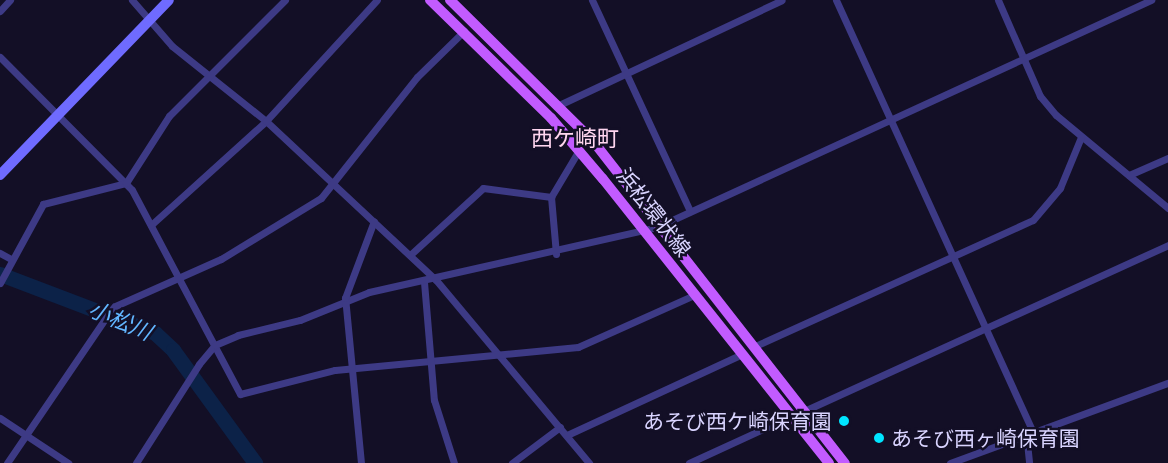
<!DOCTYPE html>
<html>
<head>
<meta charset="utf-8">
<style>
  body { margin:0 }
  #map { position:relative; width:1168px; height:463px; overflow:hidden; background:#130f26; font-family:"Titillium Web","Noto Sans JP",sans-serif }
  div>[style] { position:absolute }
  .river>* { height:15px; margin:-7.5px; padding:0 7.5px; transform-origin:7.5px; border-radius:7.5px; background:#0c2248 }
  .street>* { height:7px; margin:-3.5px; padding:0 3.5px; transform-origin:3.5px; border-radius:3.5px; background:#3d3a85 }
  .secondary>* { height:10px; margin:-5px; padding:0 5px; transform-origin:5px; border-radius:5px; background:#6f6bff }
  .primary>* { height:10px; margin:-5px; padding:0 5px; transform-origin:5px; border-radius:5px; background:#c25bff }
  .dots>* { width:16px; height:16px; translate:-50% -50%; box-sizing:border-box; border:3px solid #130f26; border-radius:50% }
  span { translate:-50% -50%; white-space:nowrap; text-align:center; line-height:1.15; -webkit-text-stroke:5px #130f26; paint-order:stroke }
  .street-label { font-size:21px; color:#d9d4ff }
  .poi-label { font-size:21px; color:#d9d4ff }
  .right { translate:-100% -50%; text-align:right }
  .left { translate:0 -50%; text-align:left }
  .neighbourhood-label { font-size:22px; color:#ffd6f0 }
  .water-label { font-size:22px; color:#62b6ff; font-style:italic }
</style>
</head>
<body>
<div id="map">
  <div class="river">
    <i style="left:0;top:274px;width:166px;rotate:20.8deg"></i>
    <i style="left:155px;top:333px;width:25px;rotate:43deg"></i>
    <i style="left:173px;top:350px;width:140px;rotate:54deg"></i>
  </div>
  <div class="street">
    <i style="left:132px;top:0;width:61px;rotate:49deg"></i>
    <i style="left:172px;top:46px;width:120px;rotate:38.6deg"></i>
    <i style="left:266px;top:121px;width:233px;rotate:43.1deg"></i>
    <i style="left:436px;top:280px;width:239px;rotate:50.1deg"></i>
    <i style="left:592px;top:0;width:233px;rotate:65.1deg"></i>
    <i style="left:836px;top:0;width:473px;rotate:65.5deg"></i>
    <i style="left:998px;top:0;width:105px;rotate:66.4deg"></i>
    <i style="left:1040px;top:96px;width:25px;rotate:50deg"></i>
    <i style="left:1056px;top:115px;width:146px;rotate:39.7deg"></i>
    <i style="left:0;top:11px;width:15px;rotate:-48deg"></i>
    <i style="left:0;top:57px;width:187px;rotate:45.2deg"></i>
    <i style="left:132px;top:190px;width:231px;rotate:62.1deg"></i>
    <i style="left:240px;top:394px;width:98px;rotate:-14.2deg"></i>
    <i style="left:335px;top:370px;width:244px;rotate:-5.4deg"></i>
    <i style="left:578px;top:347px;width:127px;rotate:-24.1deg"></i>
    <i style="left:559px;top:105px;width:246px;rotate:-25.2deg"></i>
    <i style="left:1129px;top:175px;width:43px;rotate:-23.6deg"></i>
    <i style="left:151px;top:225px;width:155px;rotate:-42.1deg"></i>
    <i style="left:266px;top:121px;width:164px;rotate:-47.5deg"></i>
    <i style="left:0;top:253px;width:13px;rotate:29deg"></i>
    <i style="left:556px;top:254px;width:57px;rotate:-95deg"></i>
    <i style="left:551px;top:197px;width:55px;rotate:-59.2deg"></i>
    <i style="left:410px;top:255px;width:99px;rotate:-42.5deg"></i>
    <i style="left:483px;top:188px;width:69px;rotate:7.5deg"></i>
    <i style="left:424px;top:282px;width:118px;rotate:85.2deg"></i>
    <i style="left:434px;top:400px;width:66px;rotate:72.4deg"></i>
    <i style="left:0;top:283px;width:90px;rotate:-61.4deg"></i>
    <i style="left:43px;top:204px;width:86px;rotate:-14.2deg"></i>
    <i style="left:126px;top:183px;width:80px;rotate:-57.3deg"></i>
    <i style="left:169px;top:116px;width:164px;rotate:-45deg"></i>
    <i style="left:753px;top:347px;width:307px;rotate:-24.4deg"></i>
    <i style="left:1033px;top:220px;width:42px;rotate:-49.8deg"></i>
    <i style="left:1060px;top:188px;width:55px;rotate:-67.6deg"></i>
    <i style="left:804px;top:411px;width:400px;rotate:-24.5deg"></i>
    <i style="left:0;top:418px;width:82px;rotate:33.5deg"></i>
    <i style="left:1026px;top:433px;width:30px;rotate:84deg"></i>
    <i style="left:567px;top:435px;width:193px;rotate:-24.8deg"></i>
    <i style="left:7px;top:463px;width:189px;rotate:-55.8deg"></i>
    <i style="left:113px;top:307px;width:118px;rotate:-24deg"></i>
    <i style="left:221px;top:259px;width:117px;rotate:-31.4deg"></i>
    <i style="left:321px;top:198px;width:154px;rotate:-51.6deg"></i>
    <i style="left:417px;top:77px;width:66px;rotate:-44.4deg"></i>
    <i style="left:136px;top:463px;width:117px;rotate:-57.5deg"></i>
    <i style="left:199px;top:364px;width:25px;rotate:-50deg"></i>
    <i style="left:215px;top:345px;width:25px;rotate:-23deg"></i>
    <i style="left:238px;top:335px;width:64px;rotate:-13.6deg"></i>
    <i style="left:300px;top:320px;width:74px;rotate:-22.1deg"></i>
    <i style="left:369px;top:292px;width:295px;rotate:-12.7deg"></i>
    <i style="left:657px;top:227px;width:544px;rotate:-24.68deg"></i>
    <i style="left:361px;top:463px;width:166px;rotate:-95.5deg"></i>
    <i style="left:345px;top:298px;width:82px;rotate:-69.4deg"></i>
    <i style="left:512px;top:463px;width:60px;rotate:-36.9deg"></i>
    <i style="left:689px;top:463px;width:112px;rotate:-24.7deg"></i>
    <i style="left:950px;top:463px;width:232px;rotate:-20.2deg"></i>
  </div>
  <div class="secondary">
    <i style="left:0;top:175px;width:243px;rotate:-46deg"></i>
  </div>
  <div class="primary">
    <i style="left:430px;top:0;width:169px;rotate:44.3deg"></i>
    <i style="left:551px;top:118px;width:80px;rotate:49.6deg"></i>
    <i style="left:603px;top:179px;width:363px;rotate:51.5deg"></i>
    <i style="left:450px;top:0;width:201px;rotate:44.6deg"></i>
    <i style="left:593px;top:141px;width:409px;rotate:52deg"></i>
  </div>
  <div class="dots">
    <i style="left:844px;top:421px;background:#00e5ff"></i>
    <i style="left:879px;top:438px;background:#00e5ff"></i>
  </div>
  <div class="street-label">
    <span style="left:654px;top:212px;rotate:52deg">浜松環状線</span>
  </div>
  <div class="poi-label">
    <span class="right" style="left:832px;top:421px">あそび西ケ崎保育園</span>
    <span class="left" style="left:891px;top:438px">あそび西ヶ崎保育園</span>
  </div>
  <div class="neighbourhood-label">
    <span style="left:575px;top:139px">西ケ崎町</span>
  </div>
  <div class="water-label">
    <span style="left:120px;top:321px;rotate:23deg">小松川</span>
  </div>
</div>
</body>
</html>
